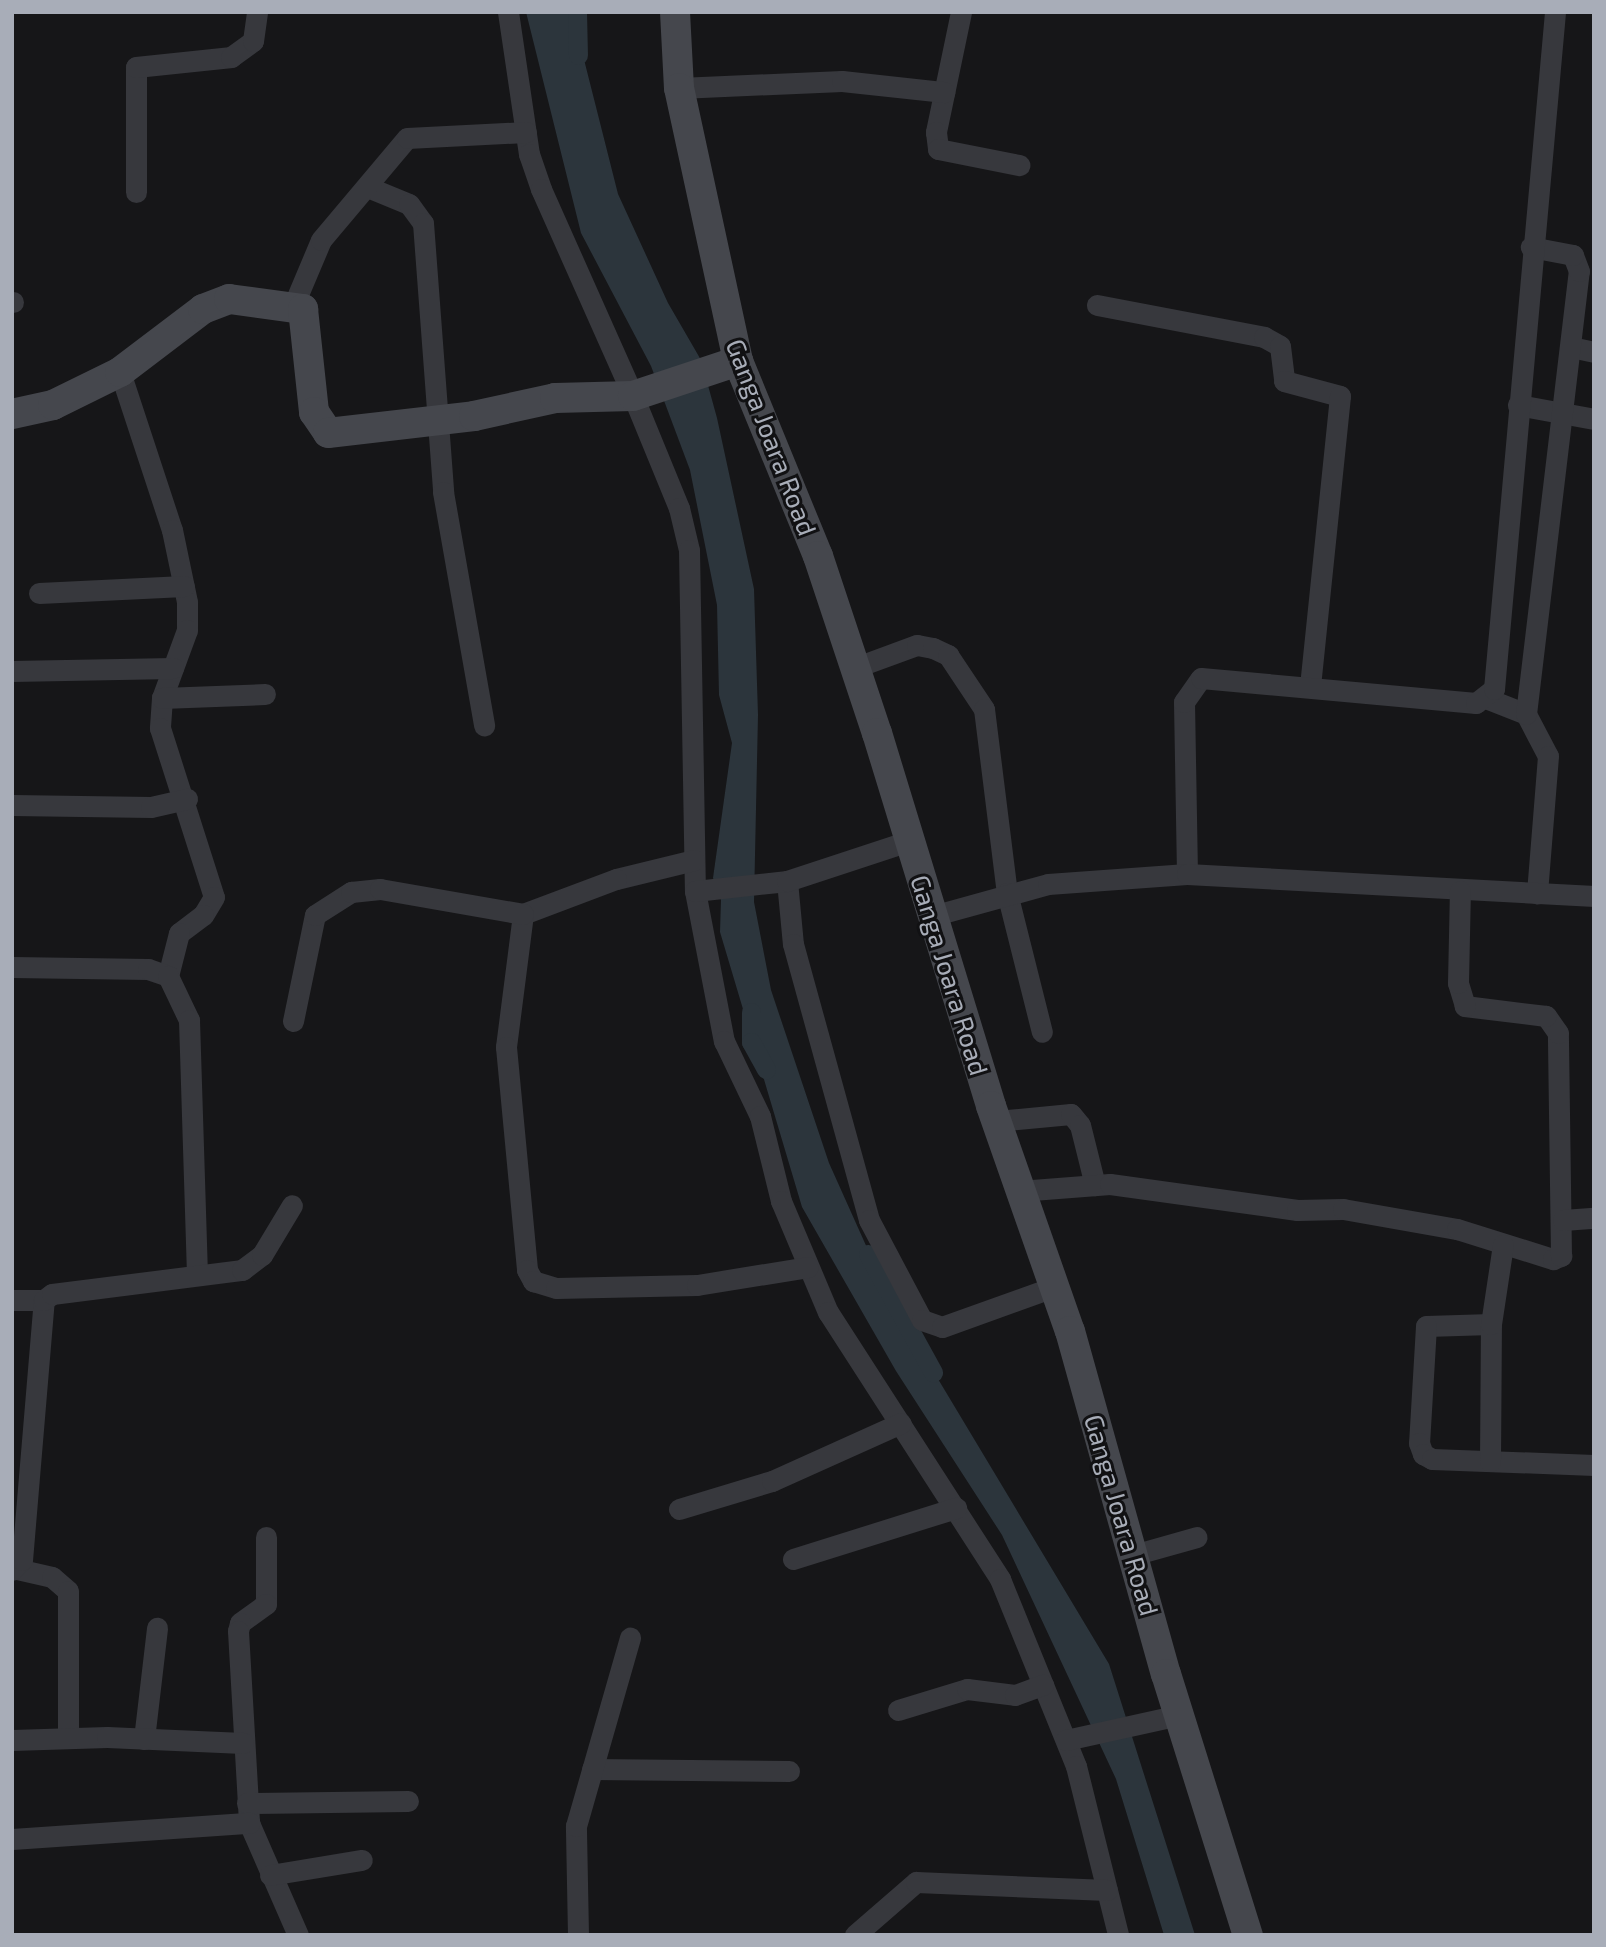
<!DOCTYPE html>
<html>
<head>
<meta charset="utf-8">
<style>
  body { margin:0 }
  #map { position:relative; width:1606px; height:1947px; overflow:hidden; background:#161618; font-family:"Exo 2",sans-serif }
  div>[style] { position:absolute }
  .water>* { inset:0; background:#2c353c }
  .canal>* { height:19px; margin:-9.5px; padding:0 9.5px; transform-origin:9.5px; border-radius:9.5px; background:#2c353c }
  .minor>* { height:21px; margin:-10.5px; padding:0 10.5px; transform-origin:10.5px; border-radius:10.5px; background:#37383d }
  .secondary>* { height:30px; margin:-15px; padding:0 15px; transform-origin:15px; border-radius:15px; background:#45474d }
  span { translate:-50% -50%; white-space:nowrap; text-align:center; line-height:1.15; -webkit-text-stroke:6px #111113; paint-order:stroke }
  .street-label { font-size:26px; color:#a8adb8 }
  .frame { position:absolute; inset:0; border:14px solid #a8adb8; pointer-events:none }
</style>
</head>
<body>
<div id="map">
  <div class="water">
    <i style="clip-path:polygon(526px 12px,572px 12px,618px 194px,668px 303px,701px 360px,717px 418px,754px 589px,758px 715px,754px 902px,771px 990px,829px 1163px,890px 1299px,1109px 1664px,1195px 1935px,1164px 1935px,1116px 1779px,1002px 1535px,896px 1371px,802px 1207px,720px 932px,721px 900px,713px 878px,732px 743px,719px 695px,717px 605px,690px 470px,651px 366px,581px 233px)"></i>
  </div>
  <div class="canal">
    <i style="left:577px;top:12px;width:43px;rotate:88.7deg"></i>
    <i style="left:751px;top:1012px;width:30px;rotate:90deg"></i>
    <i style="left:751px;top:1042px;width:31px;rotate:61deg"></i>
    <i style="left:868px;top:1254px;width:135px;rotate:61.2deg"></i>
  </div>
  <div class="minor">
    <i style="left:508px;top:12px;width:144px;rotate:81.6deg"></i>
    <i style="left:529px;top:154px;width:37px;rotate:71deg"></i>
    <i style="left:541px;top:189px;width:227px;rotate:66deg"></i>
    <i style="left:633px;top:396px;width:121px;rotate:67.7deg"></i>
    <i style="left:679px;top:508px;width:43px;rotate:76.6deg"></i>
    <i style="left:689px;top:550px;width:341px;rotate:89deg"></i>
    <i style="left:695px;top:891px;width:153px;rotate:79.1deg"></i>
    <i style="left:724px;top:1041px;width:83px;rotate:64.4deg"></i>
    <i style="left:760px;top:1116px;width:88px;rotate:76.1deg"></i>
    <i style="left:781px;top:1201px;width:121px;rotate:67.1deg"></i>
    <i style="left:828px;top:1312px;width:318px;rotate:57.2deg"></i>
    <i style="left:1000px;top:1579px;width:202px;rotate:67.9deg"></i>
    <i style="left:1076px;top:1766px;width:174px;rotate:76deg"></i>
    <i style="left:961px;top:12px;width:123px;rotate:101.8deg"></i>
    <i style="left:936px;top:132px;width:17px;rotate:83deg"></i>
    <i style="left:938px;top:149px;width:83px;rotate:11.2deg"></i>
    <i style="left:679px;top:88px;width:163px;rotate:-2.5deg"></i>
    <i style="left:842px;top:81px;width:103px;rotate:6.2deg"></i>
    <i style="left:370px;top:188px;width:42px;rotate:22.3deg"></i>
    <i style="left:409px;top:204px;width:24px;rotate:54deg"></i>
    <i style="left:423px;top:223px;width:270px;rotate:85.7deg"></i>
    <i style="left:443px;top:492px;width:237px;rotate:80deg"></i>
    <i style="left:136px;top:192px;width:125px;rotate:-90deg"></i>
    <i style="left:136px;top:67px;width:96px;rotate:-6deg"></i>
    <i style="left:231px;top:57px;width:27px;rotate:-36deg"></i>
    <i style="left:253px;top:41px;width:29px;rotate:-82deg"></i>
    <i style="left:12px;top:302px;width:1px"></i>
    <i style="left:294px;top:304px;width:69px;rotate:-67.1deg"></i>
    <i style="left:321px;top:240px;width:133px;rotate:-49.9deg"></i>
    <i style="left:407px;top:138px;width:119px;rotate:-2.9deg"></i>
    <i style="left:1097px;top:305px;width:170px;rotate:10.8deg"></i>
    <i style="left:1264px;top:337px;width:18px;rotate:29deg"></i>
    <i style="left:1280px;top:346px;width:35px;rotate:83deg"></i>
    <i style="left:1284px;top:381px;width:58px;rotate:15deg"></i>
    <i style="left:1340px;top:396px;width:292px;rotate:95.9deg"></i>
    <i style="left:1571px;top:347px;width:24px;rotate:12deg"></i>
    <i style="left:120px;top:372px;width:166px;rotate:71.8deg"></i>
    <i style="left:172px;top:530px;width:74px;rotate:78.2deg"></i>
    <i style="left:187px;top:602px;width:28px;rotate:90deg"></i>
    <i style="left:187px;top:630px;width:72px;rotate:110.2deg"></i>
    <i style="left:162px;top:698px;width:30px;rotate:94deg"></i>
    <i style="left:160px;top:728px;width:177px;rotate:72.3deg"></i>
    <i style="left:214px;top:897px;width:21px;rotate:121deg"></i>
    <i style="left:203px;top:915px;width:30px;rotate:143deg"></i>
    <i style="left:179px;top:933px;width:44px;rotate:104.3deg"></i>
    <i style="left:1518px;top:405px;width:77px;rotate:10.4deg"></i>
    <i style="left:39px;top:593px;width:145px;rotate:-2.8deg"></i>
    <i style="left:854px;top:668px;width:67px;rotate:-20.1deg"></i>
    <i style="left:917px;top:645px;width:16px;rotate:11deg"></i>
    <i style="left:933px;top:648px;width:17px;rotate:25deg"></i>
    <i style="left:948px;top:655px;width:65px;rotate:56.3deg"></i>
    <i style="left:984px;top:709px;width:185px;rotate:82.9deg"></i>
    <i style="left:1007px;top:893px;width:143px;rotate:75.9deg"></i>
    <i style="left:12px;top:671px;width:161px;rotate:-1.1deg"></i>
    <i style="left:162px;top:698px;width:103px;rotate:-2.2deg"></i>
    <i style="left:1488px;top:699px;width:41px;rotate:21.5deg"></i>
    <i style="left:1526px;top:714px;width:47px;rotate:62.4deg"></i>
    <i style="left:1548px;top:756px;width:138px;rotate:94.6deg"></i>
    <i style="left:1526px;top:714px;width:446px;rotate:-83.2deg"></i>
    <i style="left:1579px;top:271px;width:17px;rotate:-111deg"></i>
    <i style="left:1573px;top:255px;width:43px;rotate:-169.2deg"></i>
    <i style="left:12px;top:805px;width:139px;rotate:0.8deg"></i>
    <i style="left:151px;top:807px;width:37px;rotate:-13deg"></i>
    <i style="left:694px;top:860px;width:80px;rotate:166.3deg"></i>
    <i style="left:616px;top:879px;width:99px;rotate:159.4deg"></i>
    <i style="left:523px;top:914px;width:134px;rotate:97.3deg"></i>
    <i style="left:506px;top:1047px;width:224px;rotate:84.6deg"></i>
    <i style="left:527px;top:1270px;width:13px;rotate:61deg"></i>
    <i style="left:533px;top:1281px;width:24px;rotate:17deg"></i>
    <i style="left:556px;top:1288px;width:141px;rotate:-1.2deg"></i>
    <i style="left:697px;top:1285px;width:112px;rotate:-9.2deg"></i>
    <i style="left:1187px;top:874px;width:172px;rotate:-91deg"></i>
    <i style="left:1184px;top:702px;width:29px;rotate:-55deg"></i>
    <i style="left:1201px;top:678px;width:276px;rotate:5.2deg"></i>
    <i style="left:1476px;top:703px;width:23px;rotate:-38deg"></i>
    <i style="left:1494px;top:689px;width:680px;rotate:-84.85deg"></i>
    <i style="left:787px;top:881px;width:63px;rotate:84.6deg"></i>
    <i style="left:793px;top:944px;width:286px;rotate:74.6deg"></i>
    <i style="left:869px;top:1220px;width:113px;rotate:62.1deg"></i>
    <i style="left:922px;top:1320px;width:21px;rotate:19deg"></i>
    <i style="left:942px;top:1327px;width:118px;rotate:-19.8deg"></i>
    <i style="left:695px;top:891px;width:93px;rotate:-6.2deg"></i>
    <i style="left:787px;top:881px;width:128px;rotate:-18.2deg"></i>
    <i style="left:932px;top:916px;width:120px;rotate:-15.4deg"></i>
    <i style="left:1048px;top:884px;width:139px;rotate:-4.1deg"></i>
    <i style="left:1187px;top:874px;width:408px;rotate:3.1deg"></i>
    <i style="left:12px;top:967px;width:136px;rotate:0.8deg"></i>
    <i style="left:148px;top:969px;width:21px;rotate:19deg"></i>
    <i style="left:168px;top:976px;width:49px;rotate:64.5deg"></i>
    <i style="left:189px;top:1020px;width:255px;rotate:88.2deg"></i>
    <i style="left:293px;top:1021px;width:108px;rotate:-78.3deg"></i>
    <i style="left:315px;top:915px;width:43px;rotate:-32.6deg"></i>
    <i style="left:351px;top:892px;width:29px;rotate:-6deg"></i>
    <i style="left:380px;top:889px;width:145px;rotate:9.9deg"></i>
    <i style="left:996px;top:1121px;width:75px;rotate:-5.3deg"></i>
    <i style="left:1071px;top:1114px;width:14px;rotate:51deg"></i>
    <i style="left:1080px;top:1125px;width:62px;rotate:76deg"></i>
    <i style="left:1019px;top:1191px;width:91px;rotate:-4.4deg"></i>
    <i style="left:1110px;top:1184px;width:189px;rotate:7.9deg"></i>
    <i style="left:1297px;top:1210px;width:46px;rotate:-1.2deg"></i>
    <i style="left:1343px;top:1209px;width:116px;rotate:10deg"></i>
    <i style="left:1457px;top:1229px;width:101px;rotate:17.4deg"></i>
    <i style="left:1553px;top:1259px;width:9px;rotate:-21deg"></i>
    <i style="left:1561px;top:1256px;width:223px;rotate:-90.8deg"></i>
    <i style="left:1558px;top:1033px;width:21px;rotate:-125deg"></i>
    <i style="left:1546px;top:1016px;width:82px;rotate:-173deg"></i>
    <i style="left:1465px;top:1006px;width:24px;rotate:-107deg"></i>
    <i style="left:1458px;top:983px;width:92px;rotate:-88.8deg"></i>
    <i style="left:1563px;top:1220px;width:31px;rotate:-4deg"></i>
    <i style="left:12px;top:1300px;width:32px"></i>
    <i style="left:1491px;top:1324px;width:65px;rotate:178.2deg"></i>
    <i style="left:1426px;top:1326px;width:117px;rotate:93.4deg"></i>
    <i style="left:1419px;top:1443px;width:12px;rotate:70deg"></i>
    <i style="left:1423px;top:1454px;width:10px;rotate:29deg"></i>
    <i style="left:1432px;top:1459px;width:162px;rotate:2.1deg"></i>
    <i style="left:1490px;top:1461px;width:137px;rotate:-89.6deg"></i>
    <i style="left:1491px;top:1324px;width:80px;rotate:-81.4deg"></i>
    <i style="left:679px;top:1509px;width:97px;rotate:-16.8deg"></i>
    <i style="left:772px;top:1481px;width:141px;rotate:-24.2deg"></i>
    <i style="left:266px;top:1537px;width:67px;rotate:90deg"></i>
    <i style="left:266px;top:1604px;width:32px;rotate:144deg"></i>
    <i style="left:240px;top:1623px;width:8px;rotate:104deg"></i>
    <i style="left:238px;top:1631px;width:192px;rotate:86.7deg"></i>
    <i style="left:249px;top:1823px;width:122px;rotate:66.4deg"></i>
    <i style="left:1133px;top:1555px;width:66px;rotate:-15.7deg"></i>
    <i style="left:793px;top:1559px;width:171px;rotate:-17.4deg"></i>
    <i style="left:17px;top:1569px;width:36px;rotate:13deg"></i>
    <i style="left:52px;top:1577px;width:21px;rotate:41deg"></i>
    <i style="left:68px;top:1591px;width:147px;rotate:90deg"></i>
    <i style="left:12px;top:1570px;width:14px;rotate:-45deg"></i>
    <i style="left:22px;top:1560px;width:261px;rotate:-85.2deg"></i>
    <i style="left:44px;top:1300px;width:10px;rotate:-37deg"></i>
    <i style="left:52px;top:1294px;width:192px;rotate:-7.2deg"></i>
    <i style="left:242px;top:1270px;width:25px;rotate:-37deg"></i>
    <i style="left:262px;top:1255px;width:58px;rotate:-59deg"></i>
    <i style="left:898px;top:1710px;width:72px;rotate:-16.9deg"></i>
    <i style="left:967px;top:1689px;width:48px;rotate:7.1deg"></i>
    <i style="left:1015px;top:1695px;width:30px;rotate:-20deg"></i>
    <i style="left:144px;top:1739px;width:112px;rotate:-83.3deg"></i>
    <i style="left:12px;top:1740px;width:95px;rotate:-1.8deg"></i>
    <i style="left:107px;top:1737px;width:136px;rotate:2.5deg"></i>
    <i style="left:1066px;top:1740px;width:116px;rotate:-12.5deg"></i>
    <i style="left:592px;top:1769px;width:197px;rotate:0.6deg"></i>
    <i style="left:247px;top:1803px;width:161px;rotate:-0.7deg"></i>
    <i style="left:12px;top:1839px;width:238px;rotate:-3.9deg"></i>
    <i style="left:270px;top:1875px;width:93px;rotate:-9.3deg"></i>
    <i style="left:578px;top:1935px;width:109px;rotate:-91.1deg"></i>
    <i style="left:576px;top:1826px;width:196px;rotate:-74deg"></i>
    <i style="left:855px;top:1935px;width:81px;rotate:-41deg"></i>
    <i style="left:916px;top:1882px;width:191px;rotate:2.4deg"></i>
  </div>
  <div class="secondary">
    <i style="left:675px;top:12px;width:76px;rotate:87deg"></i>
    <i style="left:679px;top:88px;width:279px;rotate:77.8deg"></i>
    <i style="left:738px;top:361px;width:211px;rotate:67.7deg"></i>
    <i style="left:818px;top:556px;width:187px;rotate:71.6deg"></i>
    <i style="left:877px;top:733px;width:390px;rotate:73deg"></i>
    <i style="left:991px;top:1106px;width:238px;rotate:70.7deg"></i>
    <i style="left:1070px;top:1331px;width:356px;rotate:74.4deg"></i>
    <i style="left:1166px;top:1674px;width:274px;rotate:72.6deg"></i>
    <i style="left:12px;top:414px;width:42px;rotate:-12.4deg"></i>
    <i style="left:53px;top:405px;width:75px;rotate:-26.2deg"></i>
    <i style="left:120px;top:372px;width:104px;rotate:-37.2deg"></i>
    <i style="left:203px;top:309px;width:28px;rotate:-21deg"></i>
    <i style="left:229px;top:299px;width:75px;rotate:7.7deg"></i>
    <i style="left:303px;top:309px;width:104px;rotate:83.9deg"></i>
    <i style="left:314px;top:412px;width:25px;rotate:56deg"></i>
    <i style="left:328px;top:433px;width:147px;rotate:-6.6deg"></i>
    <i style="left:474px;top:416px;width:83px;rotate:-12.5deg"></i>
    <i style="left:555px;top:398px;width:78px;rotate:-1.5deg"></i>
    <i style="left:633px;top:396px;width:111px;rotate:-18.4deg"></i>
  </div>
  <div class="street-label">
    <span style="left:772px;top:437px;rotate:69deg">Ganga Joara Road</span>
    <span style="left:950px;top:975px;rotate:73deg">Ganga Joara Road</span>
    <span style="left:1122px;top:1515px;rotate:74deg">Ganga Joara Road</span>
  </div>
  <div class="frame"></div>
</div>
</body>
</html>
